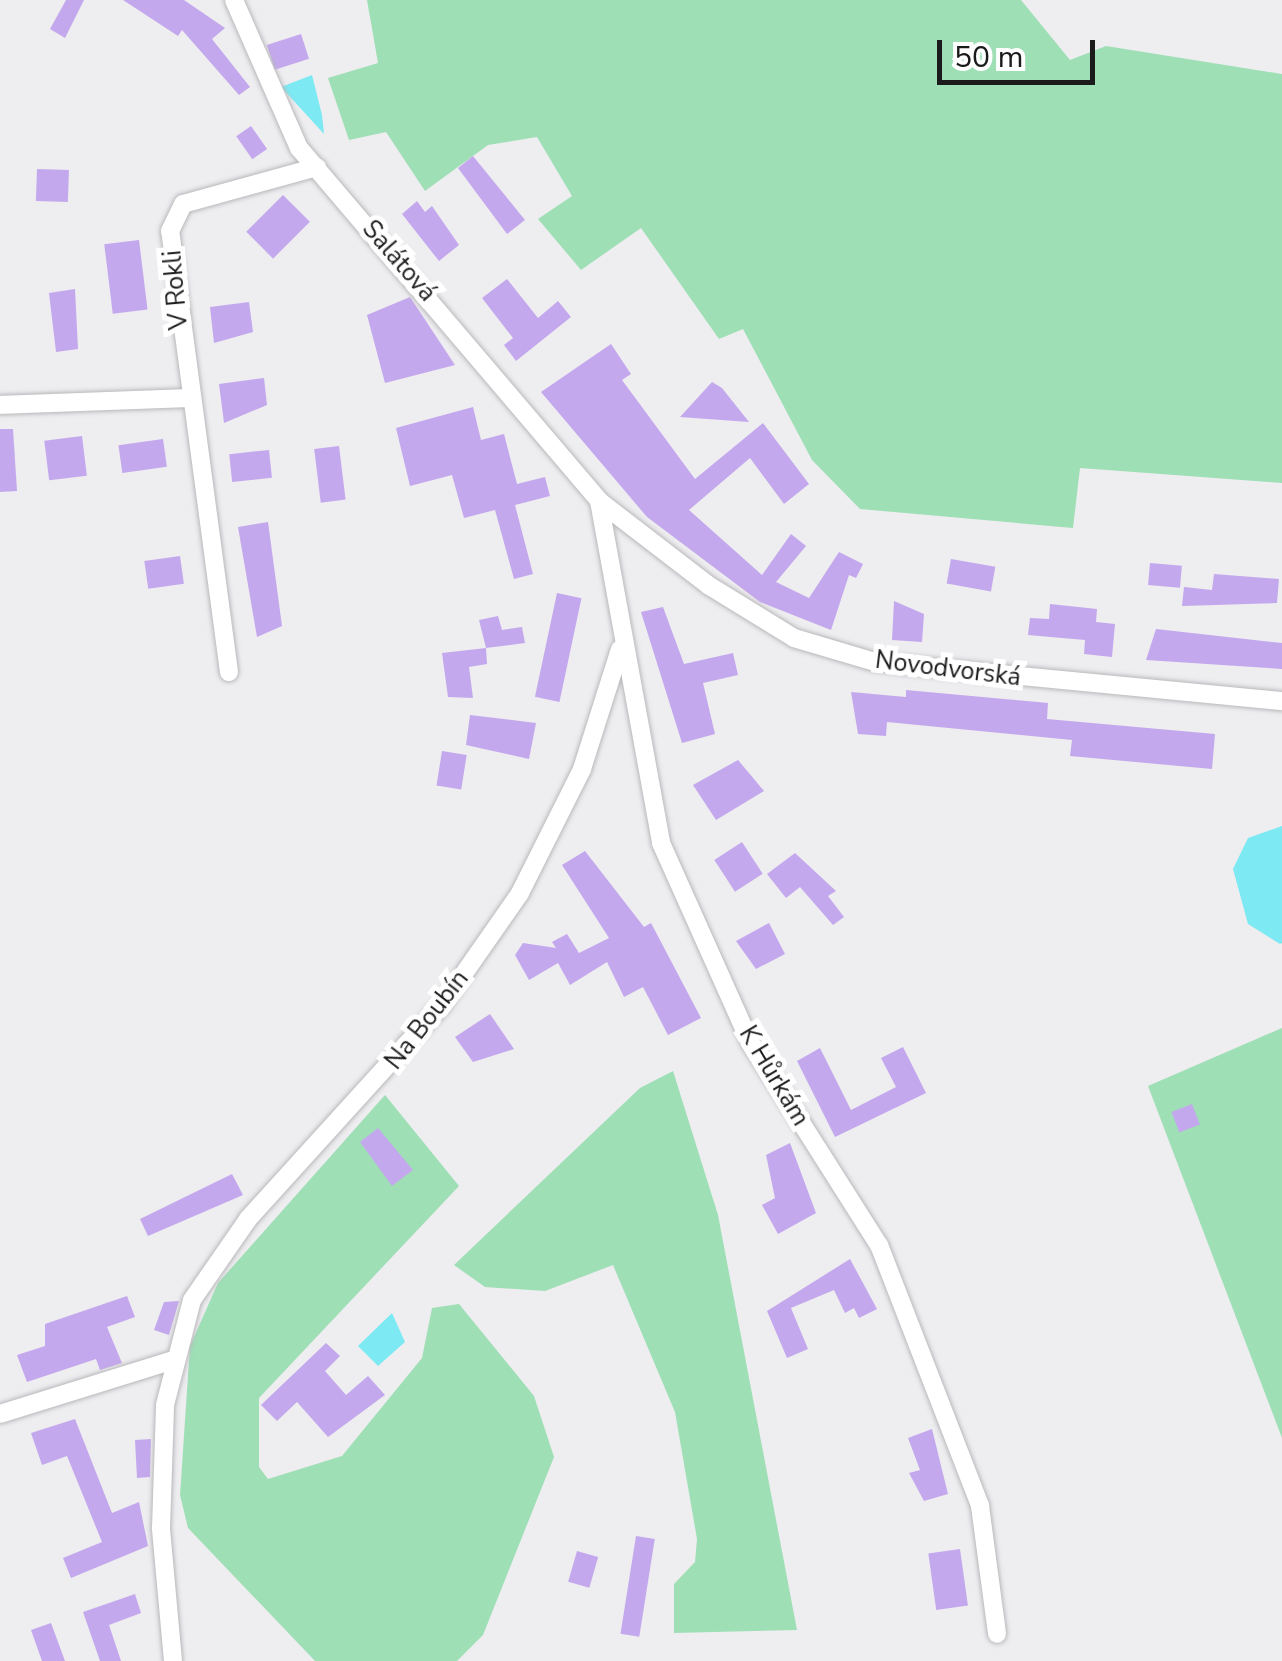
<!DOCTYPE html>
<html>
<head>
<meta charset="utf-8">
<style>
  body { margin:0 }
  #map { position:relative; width:1282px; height:1661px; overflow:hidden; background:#eeedf0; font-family:"Nunito Sans",sans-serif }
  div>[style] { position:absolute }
  .green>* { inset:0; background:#9edfb6 }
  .water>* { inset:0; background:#7de9f3 }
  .building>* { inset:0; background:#c4a8ed; transform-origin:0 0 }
  .roads { filter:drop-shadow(0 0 2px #b9b8bb) drop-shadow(0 0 2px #b9b8bb) }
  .minor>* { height:18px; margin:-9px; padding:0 9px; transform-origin:9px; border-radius:9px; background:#fff }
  span { translate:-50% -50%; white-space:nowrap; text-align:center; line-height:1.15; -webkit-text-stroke:10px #fff; paint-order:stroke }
  .street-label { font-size:25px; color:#1b1b1c }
  .scale { position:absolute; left:937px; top:40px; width:158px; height:45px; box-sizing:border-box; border:5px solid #1b1b1c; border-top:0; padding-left:12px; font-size:30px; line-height:35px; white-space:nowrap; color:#1b1b1c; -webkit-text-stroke:8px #fff; paint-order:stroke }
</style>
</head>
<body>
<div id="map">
  <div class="green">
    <i style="clip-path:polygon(367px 0,1021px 0,1070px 60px,1106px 46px,1282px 74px,1282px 483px,1080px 468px,1073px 528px,860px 509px,812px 460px,743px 329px,719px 339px,641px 228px,581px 270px,538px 219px,572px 196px,537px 137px,488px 145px,425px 191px,386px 132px,349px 140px,328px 78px,378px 63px)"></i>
    <i style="clip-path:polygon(1282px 1028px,1282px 1438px,1148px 1086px)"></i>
    <i style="clip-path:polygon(673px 1071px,718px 1215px,797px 1630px,674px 1633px,674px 1584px,695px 1562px,697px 1539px,675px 1412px,613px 1265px,545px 1291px,485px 1287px,454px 1265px,640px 1088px)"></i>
    <i style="clip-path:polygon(385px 1095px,459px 1186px,259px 1398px,259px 1467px,268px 1479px,342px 1456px,422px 1358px,432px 1308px,459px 1304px,534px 1396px,554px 1457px,483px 1635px,457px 1661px,315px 1661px,188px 1528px,180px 1495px,190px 1346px,218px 1283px)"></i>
  </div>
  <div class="water">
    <i style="clip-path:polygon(312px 75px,322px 115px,324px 134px,281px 87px)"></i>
    <i style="clip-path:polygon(1282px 826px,1282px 943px,1280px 944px,1248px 924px,1233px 869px,1248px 838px)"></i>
    <i style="clip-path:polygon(392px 1313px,405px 1342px,378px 1366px,358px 1346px)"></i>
  </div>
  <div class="building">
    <i style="clip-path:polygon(66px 0,84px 0,65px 38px,50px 29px)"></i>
    <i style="clip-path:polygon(123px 0,184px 0,225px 28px,212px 39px,250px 87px,239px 95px,182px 30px,178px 36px)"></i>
    <i style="left:301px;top:34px;width:26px;height:36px;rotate:72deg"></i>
    <i style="left:251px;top:126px;width:28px;height:18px;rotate:55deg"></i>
    <i style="clip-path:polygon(473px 156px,525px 220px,507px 234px,458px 168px)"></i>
    <i style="left:37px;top:169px;width:32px;height:32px;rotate:2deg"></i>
    <i style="left:283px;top:195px;width:38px;height:52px;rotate:45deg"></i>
    <i style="clip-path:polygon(417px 201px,425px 212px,432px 206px,459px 245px,439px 261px,402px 214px)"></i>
    <i style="left:139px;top:240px;width:70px;height:35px;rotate:83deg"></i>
    <i style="clip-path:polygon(507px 279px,538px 318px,558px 301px,571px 317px,516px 361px,504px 345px,513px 338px,482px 298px)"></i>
    <i style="clip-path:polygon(75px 289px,78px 349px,56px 352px,49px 293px)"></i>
    <i style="clip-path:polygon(410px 297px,455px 365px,385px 383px,367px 315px)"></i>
    <i style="clip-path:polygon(249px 302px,253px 332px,214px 343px,210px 307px)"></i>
    <i style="clip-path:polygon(611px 344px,631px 374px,622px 380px,695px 479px,763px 423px,809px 484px,784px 504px,750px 458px,689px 510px,762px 575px,791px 534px,806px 546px,776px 582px,809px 598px,839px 552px,863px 564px,856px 578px,849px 575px,831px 630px,760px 602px,647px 517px,541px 392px)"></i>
    <i style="clip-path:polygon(264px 378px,267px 405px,224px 423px,219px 384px)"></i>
    <i style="clip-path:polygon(712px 382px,722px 388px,749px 422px,680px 417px)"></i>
    <i style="clip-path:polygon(473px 407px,481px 440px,504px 434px,517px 484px,545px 477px,550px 496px,515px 505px,533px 574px,514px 579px,495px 510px,464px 518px,452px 475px,410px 486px,396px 428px)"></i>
    <i style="clip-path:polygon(0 429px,13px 429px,17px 491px,0 492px)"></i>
    <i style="left:82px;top:436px;width:40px;height:38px;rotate:83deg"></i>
    <i style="left:163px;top:439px;width:28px;height:45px;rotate:82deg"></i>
    <i style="left:339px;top:446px;width:54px;height:25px;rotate:83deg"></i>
    <i style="left:269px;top:450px;width:28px;height:40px;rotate:84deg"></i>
    <i style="clip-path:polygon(268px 522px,282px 626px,257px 637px,238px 527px)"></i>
    <i style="left:180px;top:556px;width:28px;height:36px;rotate:82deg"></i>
    <i style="left:951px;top:559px;width:45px;height:25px;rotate:10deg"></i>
    <i style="left:1150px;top:563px;width:32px;height:22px;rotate:5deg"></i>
    <i style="clip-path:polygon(1214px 574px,1279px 579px,1277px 603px,1182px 606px,1184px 587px,1212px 590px)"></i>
    <i style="left:557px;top:593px;width:25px;height:106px;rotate:12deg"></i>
    <i style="clip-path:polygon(894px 601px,924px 614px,922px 642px,892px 640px)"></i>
    <i style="clip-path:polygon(1050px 604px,1097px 609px,1096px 622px,1115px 624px,1112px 657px,1084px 654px,1085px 640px,1028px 635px,1030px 618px,1049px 619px)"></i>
    <i style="clip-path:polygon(663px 607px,684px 664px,733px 653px,738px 675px,703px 683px,715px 734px,682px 743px,641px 612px)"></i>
    <i style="clip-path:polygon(498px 616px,502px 630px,522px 627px,525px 643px,486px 648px,479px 620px)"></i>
    <i style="clip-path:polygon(1156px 629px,1282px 643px,1282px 669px,1146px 660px)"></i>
    <i style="clip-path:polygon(486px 648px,487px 664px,469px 667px,473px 698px,448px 697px,442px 653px)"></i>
    <i style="clip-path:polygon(906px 690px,1048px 703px,1047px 719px,1215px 734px,1212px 769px,1070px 756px,1072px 740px,887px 722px,886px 736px,858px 734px,851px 692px,906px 697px)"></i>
    <i style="clip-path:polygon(470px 715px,536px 723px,529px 759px,466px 745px)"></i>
    <i style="left:442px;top:751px;width:25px;height:35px;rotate:9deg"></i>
    <i style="clip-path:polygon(738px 760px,764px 791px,716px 820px,693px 785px)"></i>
    <i style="left:742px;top:842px;width:38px;height:33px;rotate:57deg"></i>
    <i style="clip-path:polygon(585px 851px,644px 927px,651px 923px,701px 1018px,668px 1035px,643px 987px,624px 997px,607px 962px,570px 985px,558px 963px,529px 980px,515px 955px,523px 943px,556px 948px,552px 942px,567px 934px,579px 953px,609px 938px,562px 865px)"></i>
    <i style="clip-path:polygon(795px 853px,836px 891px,828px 896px,844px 917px,833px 925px,800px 887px,786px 898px,767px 874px)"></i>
    <i style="clip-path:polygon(769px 923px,785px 954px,756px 969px,736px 941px)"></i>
    <i style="clip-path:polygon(490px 1014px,514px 1049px,473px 1062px,455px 1037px)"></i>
    <i style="clip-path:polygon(903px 1047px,926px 1093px,835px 1137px,797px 1061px,820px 1048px,851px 1110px,896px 1087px,881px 1058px)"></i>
    <i style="left:1192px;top:1104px;width:22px;height:22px;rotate:69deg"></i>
    <i style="clip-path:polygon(378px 1128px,413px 1170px,392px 1186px,360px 1142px)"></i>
    <i style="clip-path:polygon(790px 1143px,816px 1213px,778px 1234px,762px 1205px,775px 1198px,766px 1155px)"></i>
    <i style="clip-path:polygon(232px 1174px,243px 1195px,148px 1236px,140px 1219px)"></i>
    <i style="clip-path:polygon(850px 1259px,877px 1309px,859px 1318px,854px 1308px,845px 1313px,834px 1290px,791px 1308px,808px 1349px,787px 1358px,767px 1311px)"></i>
    <i style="clip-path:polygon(127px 1296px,135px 1317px,107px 1327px,122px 1363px,100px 1370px,96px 1359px,27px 1382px,17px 1355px,45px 1346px,45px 1324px)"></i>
    <i style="clip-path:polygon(179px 1301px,169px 1335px,154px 1330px,164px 1302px)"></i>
    <i style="clip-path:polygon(326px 1343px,340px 1356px,325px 1371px,346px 1395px,368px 1376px,385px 1395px,328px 1437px,297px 1402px,277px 1421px,261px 1405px)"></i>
    <i style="clip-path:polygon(75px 1419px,112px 1513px,139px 1502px,148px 1546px,71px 1578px,63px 1558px,102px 1542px,67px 1456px,42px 1465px,31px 1433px)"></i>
    <i style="clip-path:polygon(932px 1429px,948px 1494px,924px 1501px,909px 1473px,920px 1470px,908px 1438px)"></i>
    <i style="clip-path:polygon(151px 1439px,150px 1477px,137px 1478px,135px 1440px)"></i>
    <i style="left:636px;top:1536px;width:19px;height:99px;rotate:9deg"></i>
    <i style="left:960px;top:1549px;width:57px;height:32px;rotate:82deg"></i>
    <i style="left:577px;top:1551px;width:22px;height:32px;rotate:16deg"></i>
    <i style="clip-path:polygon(135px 1594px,141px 1613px,109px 1625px,121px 1661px,100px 1661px,83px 1612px)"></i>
    <i style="clip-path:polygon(51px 1623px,65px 1661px,42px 1661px,31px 1630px)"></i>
  </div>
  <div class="roads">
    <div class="minor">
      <i style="left:234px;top:0;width:162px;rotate:66.3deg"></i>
      <i style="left:299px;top:148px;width:463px;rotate:49.6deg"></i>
      <i style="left:599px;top:501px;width:138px;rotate:37.6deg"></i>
      <i style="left:708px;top:585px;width:101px;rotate:31.6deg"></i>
      <i style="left:794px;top:638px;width:84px;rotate:16.5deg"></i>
      <i style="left:875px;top:662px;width:409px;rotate:5.5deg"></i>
      <i style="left:0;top:405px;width:188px;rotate:-2.1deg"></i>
      <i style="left:599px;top:501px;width:348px;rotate:79.7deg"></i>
      <i style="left:661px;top:843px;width:218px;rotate:65.9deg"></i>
      <i style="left:750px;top:1042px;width:241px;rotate:57.6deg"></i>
      <i style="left:879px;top:1245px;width:280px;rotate:68.8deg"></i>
      <i style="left:980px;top:1506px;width:129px;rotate:82.4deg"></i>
      <i style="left:229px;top:672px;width:445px;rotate:-97.6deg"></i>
      <i style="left:170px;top:231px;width:30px;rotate:-64deg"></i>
      <i style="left:183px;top:204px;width:139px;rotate:-15.4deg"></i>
      <i style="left:0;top:1414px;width:185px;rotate:-17.3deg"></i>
      <i style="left:173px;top:1661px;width:134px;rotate:-95.2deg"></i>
      <i style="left:161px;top:1528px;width:123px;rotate:-88.1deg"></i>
      <i style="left:165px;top:1405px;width:108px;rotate:-75.6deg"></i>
      <i style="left:192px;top:1300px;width:98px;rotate:-55.3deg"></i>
      <i style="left:248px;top:1219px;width:289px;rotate:-47.8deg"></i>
      <i style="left:442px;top:1005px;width:136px;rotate:-55.1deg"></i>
      <i style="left:520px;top:893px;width:139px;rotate:-63.4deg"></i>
      <i style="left:582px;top:769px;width:126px;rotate:-72.4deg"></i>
    </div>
  </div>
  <div class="street-label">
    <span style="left:399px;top:261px;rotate:49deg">Salátová</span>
    <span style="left:176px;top:290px;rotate:-95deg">V Rokli</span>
    <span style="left:948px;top:669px;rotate:7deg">Novodvorská</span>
    <span style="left:427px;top:1020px;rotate:-52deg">Na Boubín</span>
    <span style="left:774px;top:1076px;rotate:59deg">K Hůrkám</span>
  </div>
  <div class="scale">50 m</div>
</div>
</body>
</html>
